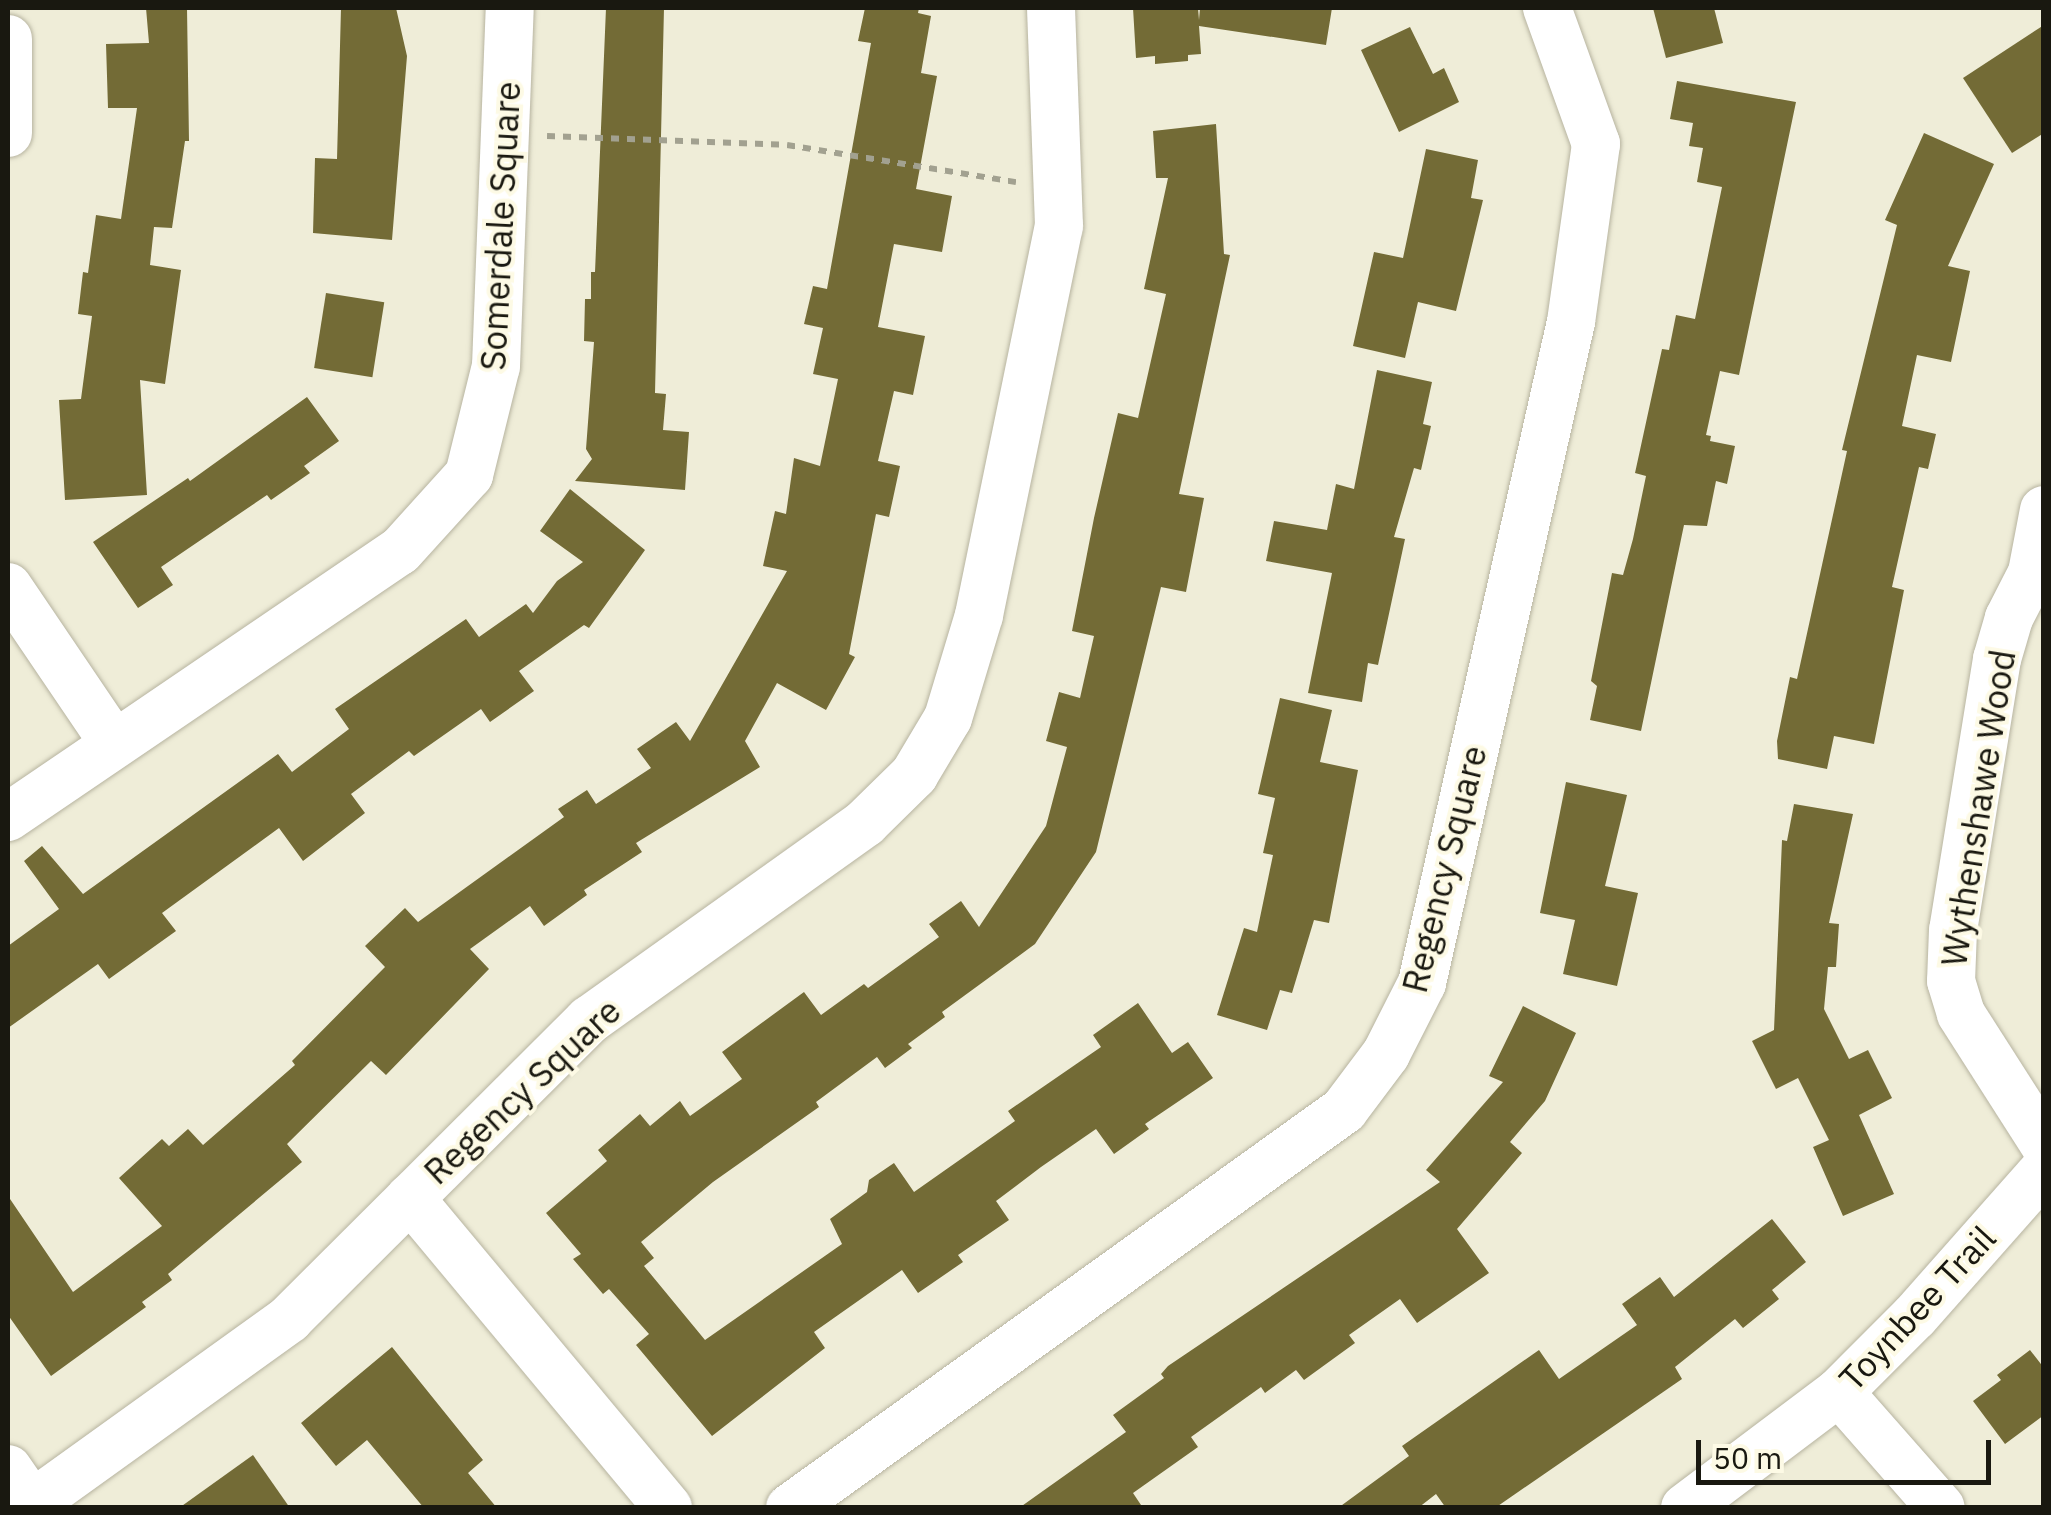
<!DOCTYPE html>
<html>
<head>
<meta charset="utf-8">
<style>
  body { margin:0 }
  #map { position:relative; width:2051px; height:1515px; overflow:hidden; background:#efedd8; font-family:"IBM Plex Sans",sans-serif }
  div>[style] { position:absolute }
  .building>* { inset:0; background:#736b36; transform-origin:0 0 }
  .path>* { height:6px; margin-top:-3px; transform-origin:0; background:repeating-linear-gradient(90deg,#a2a190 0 8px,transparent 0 16px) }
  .roads { filter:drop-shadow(0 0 2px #b7b4a0) drop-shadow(0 0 2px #b7b4a0) }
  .minor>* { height:48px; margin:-24px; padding:0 24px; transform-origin:24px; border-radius:24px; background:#fff }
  span { translate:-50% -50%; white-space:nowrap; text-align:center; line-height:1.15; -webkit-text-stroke:8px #fdfae5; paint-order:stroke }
  .street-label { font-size:35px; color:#191810 }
  .frame { position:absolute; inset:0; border:10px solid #191810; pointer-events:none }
  .scale { position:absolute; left:1696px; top:1440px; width:295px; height:45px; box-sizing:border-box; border:5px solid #191810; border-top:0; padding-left:12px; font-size:30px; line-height:35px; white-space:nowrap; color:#191810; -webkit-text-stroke:8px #fdfae5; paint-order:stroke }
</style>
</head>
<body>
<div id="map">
  <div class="building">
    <i style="clip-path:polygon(146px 8px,187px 8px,189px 141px,185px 141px,172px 228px,154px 227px,150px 265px,181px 270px,165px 384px,140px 380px,147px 495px,65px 500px,59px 400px,81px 399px,92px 316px,78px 314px,83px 272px,88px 273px,96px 215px,121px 219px,137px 108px,108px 108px,106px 44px,149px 43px)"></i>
    <i style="clip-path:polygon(341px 8px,396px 8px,407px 56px,392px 240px,313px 233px,315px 158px,337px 159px)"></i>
    <i style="clip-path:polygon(606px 8px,664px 8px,655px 393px,666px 394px,663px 430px,689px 432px,685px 490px,575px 481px,592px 459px,586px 449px,594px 342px,584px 341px,585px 299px,591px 299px,591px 272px,595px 272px)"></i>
    <i style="clip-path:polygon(865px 8px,919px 8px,918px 13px,931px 16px,921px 73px,937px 76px,916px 189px,952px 196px,942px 252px,894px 244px,878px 327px,925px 336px,913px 395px,894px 391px,878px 461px,900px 466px,889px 517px,876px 514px,849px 654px,855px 657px,826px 710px,777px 683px,745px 741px,760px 767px,636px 843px,642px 852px,584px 890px,587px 895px,544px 926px,530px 906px,470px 949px,489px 969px,386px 1075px,371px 1061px,287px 1144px,302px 1162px,168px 1274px,172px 1280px,142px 1302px,146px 1307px,51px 1376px,8px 1315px,8px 1196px,73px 1292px,162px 1226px,119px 1178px,162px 1139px,169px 1146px,188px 1129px,203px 1145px,295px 1065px,292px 1061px,385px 967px,365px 946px,405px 908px,418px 922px,564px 817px,558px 809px,587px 790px,596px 804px,651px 768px,637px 749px,676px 722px,690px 741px,787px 571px,763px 566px,775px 511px,786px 514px,794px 458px,820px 466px,838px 379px,813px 374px,823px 328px,804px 324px,813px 286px,827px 289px,871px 43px,858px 41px)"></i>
    <i style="clip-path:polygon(1133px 8px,1198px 8px,1199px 20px,1200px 8px,1332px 8px,1326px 45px,1199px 26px,1201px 54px,1188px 55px,1188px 61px,1155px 64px,1155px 56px,1136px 58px)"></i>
    <i style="clip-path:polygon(1653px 8px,1714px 8px,1723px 43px,1666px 58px)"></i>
    <i style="clip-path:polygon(2044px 25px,2044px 133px,2012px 153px,1963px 78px)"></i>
    <i style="clip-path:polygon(1410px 27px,1433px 74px,1444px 68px,1459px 102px,1399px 132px,1361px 50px)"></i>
    <i style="clip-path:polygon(1677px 81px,1796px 102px,1739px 375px,1720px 371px,1706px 435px,1711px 436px,1710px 441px,1735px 446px,1727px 484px,1716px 481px,1707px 526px,1684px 525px,1641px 731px,1590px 720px,1597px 686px,1591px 681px,1612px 573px,1623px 575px,1633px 539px,1646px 476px,1635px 473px,1662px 349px,1669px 350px,1676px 315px,1695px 319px,1722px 187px,1697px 182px,1703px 148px,1689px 146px,1693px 123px,1670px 119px)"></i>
    <i style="clip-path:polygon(1216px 124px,1224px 254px,1230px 255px,1179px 494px,1204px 498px,1186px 592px,1161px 587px,1096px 852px,1035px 944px,942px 1012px,945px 1017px,908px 1044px,912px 1048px,885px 1068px,877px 1057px,816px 1102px,819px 1107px,713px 1182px,641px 1242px,654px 1258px,644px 1266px,705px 1340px,842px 1244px,830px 1219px,867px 1192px,869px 1180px,894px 1163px,914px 1192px,1015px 1121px,1008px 1111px,1101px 1047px,1093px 1035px,1138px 1003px,1172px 1053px,1188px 1042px,1213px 1078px,1145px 1124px,1149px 1129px,1114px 1154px,1096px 1129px,1041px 1167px,996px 1201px,1009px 1220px,958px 1255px,963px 1262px,918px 1293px,902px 1270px,814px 1332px,825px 1348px,712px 1436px,636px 1345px,649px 1334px,609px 1289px,603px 1294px,573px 1259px,581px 1254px,546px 1213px,607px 1161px,598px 1150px,640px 1114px,650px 1126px,680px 1101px,690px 1116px,742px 1079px,722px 1052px,804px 992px,821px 1015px,864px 984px,868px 988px,939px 937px,929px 924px,961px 901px,979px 927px,1046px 826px,1067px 747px,1046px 741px,1059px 692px,1080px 698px,1094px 636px,1072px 631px,1094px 518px,1118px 413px,1138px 418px,1166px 294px,1144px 289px,1168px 178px,1156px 178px,1153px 131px)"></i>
    <i style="clip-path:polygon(1924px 133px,1994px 164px,1948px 266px,1970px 271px,1951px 362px,1917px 355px,1902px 426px,1936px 434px,1928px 469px,1919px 467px,1892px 587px,1904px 590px,1874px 744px,1834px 736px,1827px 769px,1778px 759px,1777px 741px,1790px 677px,1797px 679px,1847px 451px,1842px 450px,1897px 225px,1885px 220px)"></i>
    <i style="clip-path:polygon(1426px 149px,1478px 160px,1471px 198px,1483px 200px,1456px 311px,1418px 302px,1405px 358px,1353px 346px,1374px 252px,1403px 258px)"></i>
    <i style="left:326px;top:293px;width:59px;height:76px;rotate:9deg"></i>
    <i style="clip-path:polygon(1377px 370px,1432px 382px,1423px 424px,1431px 426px,1421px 470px,1414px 468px,1394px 537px,1405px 539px,1378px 665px,1368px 663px,1362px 702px,1308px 693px,1332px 573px,1266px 561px,1274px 521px,1327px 530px,1336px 484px,1354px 489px)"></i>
    <i style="clip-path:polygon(307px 397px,339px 441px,304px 466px,310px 473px,271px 500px,267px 495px,161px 567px,173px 585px,138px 608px,93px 542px,188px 478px,190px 481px)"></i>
    <i style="clip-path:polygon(570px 489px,645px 550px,589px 628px,584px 625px,519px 671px,534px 691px,490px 722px,481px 709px,414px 756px,409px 751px,351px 794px,365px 813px,303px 861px,279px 828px,162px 913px,176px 931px,155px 946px,109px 979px,98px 964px,8px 1028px,8px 946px,59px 909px,24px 861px,42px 846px,83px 894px,278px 754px,292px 772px,349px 729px,335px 709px,466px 619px,479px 637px,526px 604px,533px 613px,557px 581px,583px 562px,540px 531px)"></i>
    <i style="clip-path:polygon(1280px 698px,1332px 710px,1320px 762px,1358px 770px,1329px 923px,1314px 920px,1292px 993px,1280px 990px,1267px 1030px,1217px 1015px,1244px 928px,1257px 932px,1273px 855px,1263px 853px,1275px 798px,1258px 794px)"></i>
    <i style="clip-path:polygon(1566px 782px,1627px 795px,1605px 886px,1638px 893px,1617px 986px,1563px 974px,1575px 920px,1540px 913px)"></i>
    <i style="clip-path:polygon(1794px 804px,1853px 814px,1829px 923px,1839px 924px,1836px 967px,1828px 967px,1824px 1009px,1849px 1059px,1868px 1050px,1892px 1098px,1859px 1115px,1894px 1194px,1843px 1216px,1813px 1147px,1829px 1140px,1798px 1078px,1776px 1089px,1752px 1041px,1774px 1030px,1782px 840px,1787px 841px)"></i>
    <i style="clip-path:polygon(1523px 1006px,1576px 1033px,1545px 1101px,1510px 1142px,1522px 1153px,1457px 1229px,1489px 1273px,1417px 1323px,1400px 1299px,1349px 1335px,1355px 1343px,1304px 1380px,1296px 1370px,1265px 1393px,1261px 1387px,1191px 1437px,1198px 1447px,1133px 1493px,1143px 1508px,1019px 1508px,1126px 1432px,1113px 1415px,1164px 1378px,1161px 1374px,1168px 1366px,1440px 1182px,1426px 1170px,1503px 1082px,1489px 1076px)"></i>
    <i style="clip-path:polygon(1772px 1219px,1806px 1262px,1772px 1290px,1779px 1299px,1743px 1328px,1735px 1319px,1675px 1367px,1682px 1379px,1495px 1508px,1446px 1508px,1436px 1494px,1418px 1508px,1338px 1508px,1409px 1456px,1402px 1446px,1539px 1350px,1559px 1379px,1637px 1325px,1622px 1304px,1660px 1277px,1674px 1297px)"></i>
    <i style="clip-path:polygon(392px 1347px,483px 1460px,468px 1473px,497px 1508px,424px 1508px,367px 1440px,336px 1466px,301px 1423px)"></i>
    <i style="clip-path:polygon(2030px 1350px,2044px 1368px,2044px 1415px,2005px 1444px,1973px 1401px,2001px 1380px,1997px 1375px)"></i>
    <i style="clip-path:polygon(253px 1455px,290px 1508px,179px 1508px)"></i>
  </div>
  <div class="path">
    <i style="left:547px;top:136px;width:240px;rotate:2.1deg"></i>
    <i style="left:787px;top:145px;width:232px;rotate:9.2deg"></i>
  </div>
  <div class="roads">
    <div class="minor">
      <i style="left:8px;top:39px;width:94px;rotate:90deg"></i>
      <i style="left:2044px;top:510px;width:64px;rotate:100.8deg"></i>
      <i style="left:2032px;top:573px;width:51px;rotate:117.1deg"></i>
      <i style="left:2009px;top:618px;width:43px;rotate:106.3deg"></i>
      <i style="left:1997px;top:659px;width:275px;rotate:99.2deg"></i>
      <i style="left:1953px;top:930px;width:51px;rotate:92.2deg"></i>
      <i style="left:1951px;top:981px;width:34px;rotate:73deg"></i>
      <i style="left:1961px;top:1014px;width:154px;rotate:57.4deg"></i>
      <i style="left:8px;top:587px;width:187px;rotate:55.9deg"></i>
      <i style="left:8px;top:817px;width:474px;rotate:-34.2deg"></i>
      <i style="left:400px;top:551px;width:103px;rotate:-47.8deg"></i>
      <i style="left:469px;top:475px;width:112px;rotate:-76.1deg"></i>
      <i style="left:496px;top:366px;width:358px;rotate:-87.8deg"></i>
      <i style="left:410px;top:1198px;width:403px;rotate:50.2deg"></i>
      <i style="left:1839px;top:1392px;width:154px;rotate:48.7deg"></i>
      <i style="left:8px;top:1469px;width:47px;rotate:55.3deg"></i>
      <i style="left:32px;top:1504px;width:317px;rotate:-35.7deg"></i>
      <i style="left:289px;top:1319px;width:424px;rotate:-44.9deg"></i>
      <i style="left:589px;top:1020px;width:339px;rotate:-35.5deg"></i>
      <i style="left:865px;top:823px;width:69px;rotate:-44.4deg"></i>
      <i style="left:914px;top:775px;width:66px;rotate:-59.2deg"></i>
      <i style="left:948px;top:718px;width:108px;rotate:-73.2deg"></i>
      <i style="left:979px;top:615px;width:397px;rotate:-78.4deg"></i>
      <i style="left:1059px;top:226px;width:218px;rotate:-92.1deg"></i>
      <i style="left:790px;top:1508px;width:682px;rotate:-35.69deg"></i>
      <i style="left:1344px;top:1110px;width:70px;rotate:-53.1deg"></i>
      <i style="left:1386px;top:1054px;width:80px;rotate:-63.1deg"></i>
      <i style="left:1422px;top:983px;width:678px;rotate:-77.3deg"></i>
      <i style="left:1571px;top:322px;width:180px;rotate:-82deg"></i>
      <i style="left:1596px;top:144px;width:145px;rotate:-109.8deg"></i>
      <i style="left:1685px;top:1508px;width:193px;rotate:-37deg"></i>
      <i style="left:1839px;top:1392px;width:107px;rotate:-45deg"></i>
      <i style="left:1915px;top:1316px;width:195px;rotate:-48.5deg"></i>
    </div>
  </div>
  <div class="street-label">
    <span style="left:500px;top:226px;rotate:-87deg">Somerdale Square</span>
    <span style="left:1978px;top:808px;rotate:-81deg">Wythenshawe Wood</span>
    <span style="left:1444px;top:869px;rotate:-76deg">Regency Square</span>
    <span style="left:522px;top:1091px;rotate:-43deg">Regency Square</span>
    <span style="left:1917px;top:1308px;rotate:-47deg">Toynbee Trail</span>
  </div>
  <div class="frame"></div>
  <div class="scale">50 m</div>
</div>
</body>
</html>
